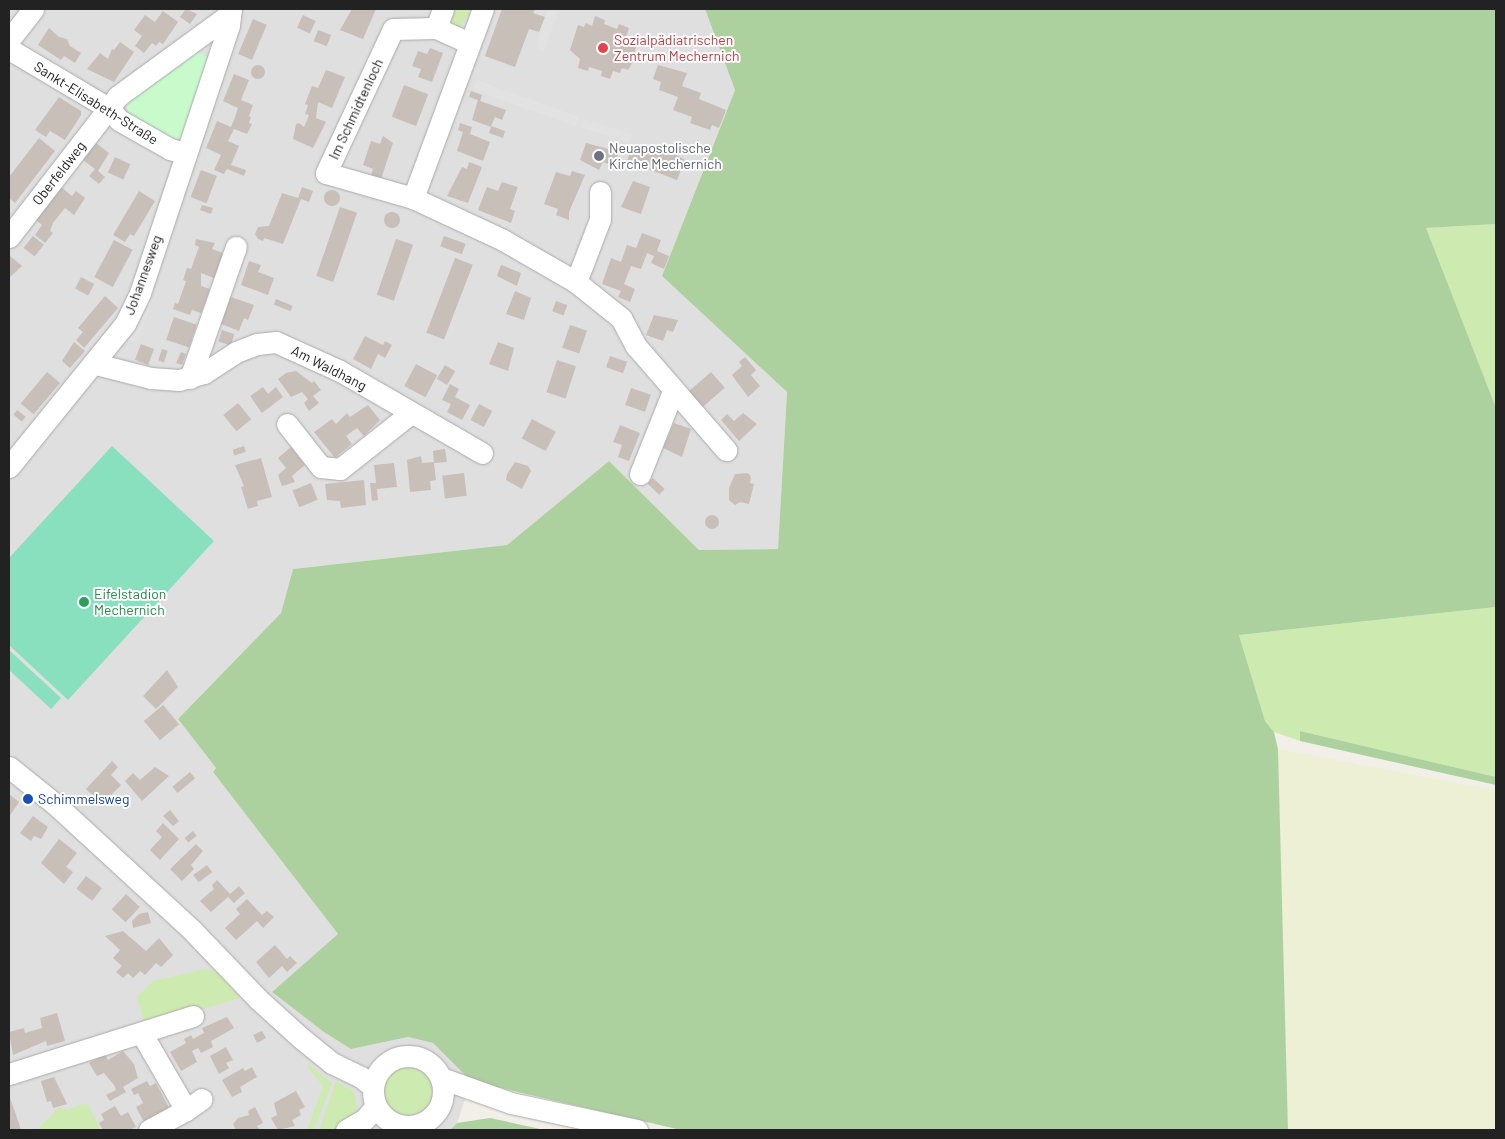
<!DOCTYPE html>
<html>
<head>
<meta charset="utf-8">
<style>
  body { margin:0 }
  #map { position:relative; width:1505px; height:1139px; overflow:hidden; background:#f2efe9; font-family:Barlow,sans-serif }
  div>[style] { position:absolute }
  .residential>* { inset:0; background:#e0dfdf }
  .farmland>* { inset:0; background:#eef0d5 }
  .grass>* { inset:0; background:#cdebb0 }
  .round { border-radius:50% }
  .forest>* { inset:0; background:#add19e }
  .park>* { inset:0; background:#c8facc }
  .pitch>* { inset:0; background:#88e0be }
  .parking>* { inset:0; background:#e2e2e2; transform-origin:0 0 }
  .building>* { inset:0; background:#c7bfb8; transform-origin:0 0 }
  .roads { filter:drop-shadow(0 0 1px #a9a9a9) drop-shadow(0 0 1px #a9a9a9) }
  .minor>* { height:21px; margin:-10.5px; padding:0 10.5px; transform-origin:10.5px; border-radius:10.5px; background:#fff }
  .minor>.ring { margin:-10.5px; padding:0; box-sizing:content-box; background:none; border:21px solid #fff; border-radius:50% }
  .dots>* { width:14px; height:14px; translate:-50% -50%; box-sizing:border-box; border:2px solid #fff; border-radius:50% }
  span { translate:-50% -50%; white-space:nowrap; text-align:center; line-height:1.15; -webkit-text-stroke:4px #fff; paint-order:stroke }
  .health-label { font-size:14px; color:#be3a42 }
  .left { translate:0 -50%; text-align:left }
  .street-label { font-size:14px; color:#222 }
  .worship-label { font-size:14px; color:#5b616d }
  .leisure-label { font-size:14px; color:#27864d }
  .transit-label { font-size:14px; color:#164399 }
  .frame { position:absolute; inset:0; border:10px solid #222; pointer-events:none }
</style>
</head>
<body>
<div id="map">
  <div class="residential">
    <i style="clip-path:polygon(9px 9px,705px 9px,735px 90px,662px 276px,787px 392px,778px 549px,699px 550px,609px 461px,507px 545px,293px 569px,281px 613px,178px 719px,216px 768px,213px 772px,338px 934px,273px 992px,351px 1049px,408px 1037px,433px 1043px,471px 1081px,457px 1123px,450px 1130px,9px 1130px)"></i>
  </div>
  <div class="farmland">
    <i style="clip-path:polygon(1278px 749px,1490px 789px,1496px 793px,1496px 1130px,1288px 1130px)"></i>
  </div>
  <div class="grass">
    <i style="clip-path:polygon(449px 9px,471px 9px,461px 27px,444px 24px)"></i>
    <i style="clip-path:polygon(1496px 224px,1496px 408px,1425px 228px)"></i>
    <i style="clip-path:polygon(1496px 607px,1496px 777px,1300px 731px,1300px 741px,1274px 732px,1265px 721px,1239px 635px)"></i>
    <i style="clip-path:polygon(205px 969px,217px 972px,240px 998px,145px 1026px,137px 997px,153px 981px)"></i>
    <i style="clip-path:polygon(309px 1064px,332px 1083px,314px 1130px,307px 1130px,323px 1086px,307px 1067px)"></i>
    <i class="round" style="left:384px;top:1067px;width:48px;height:48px"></i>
    <i style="clip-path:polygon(336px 1081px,354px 1091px,357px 1112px,354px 1122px,334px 1130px,319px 1130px)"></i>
    <i style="clip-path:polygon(87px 1103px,101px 1130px,36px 1130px,60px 1107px,66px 1110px)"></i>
  </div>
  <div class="forest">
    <i style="clip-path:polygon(705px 9px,1496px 9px,1496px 224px,1426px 228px,1496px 408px,1496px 607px,1239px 635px,1265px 721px,1274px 732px,1278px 749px,1288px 1130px,681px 1130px,471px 1081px,433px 1043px,408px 1037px,351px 1049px,324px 1032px,272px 992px,338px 934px,213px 772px,216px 768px,178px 719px,281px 613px,293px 569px,507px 545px,609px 461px,699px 550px,778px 549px,787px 392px,662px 276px,735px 90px)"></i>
    <i style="clip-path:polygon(1300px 731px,1496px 777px,1496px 785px,1300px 741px)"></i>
    <i style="clip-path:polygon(490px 1118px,545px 1130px,450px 1130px,457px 1123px)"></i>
  </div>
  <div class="park">
    <i style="clip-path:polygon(194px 50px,209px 58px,210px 72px,204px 64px,196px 117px,178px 139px,156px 138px,167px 133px,139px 126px,129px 118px,126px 98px,177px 57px)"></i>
  </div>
  <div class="pitch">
    <i style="clip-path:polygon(112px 446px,214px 541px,68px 700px,9px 645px,9px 558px)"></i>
    <i style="clip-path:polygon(9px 650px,61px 698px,51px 709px,9px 670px)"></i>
  </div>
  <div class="parking">
    <i style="clip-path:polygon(548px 9px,559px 9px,544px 51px,535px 47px)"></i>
    <i style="left:477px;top:80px;width:109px;height:10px;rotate:20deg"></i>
    <i style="left:584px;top:119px;width:51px;height:9px;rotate:18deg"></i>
    <i style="clip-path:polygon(144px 297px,153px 300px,140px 334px,134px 342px,124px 339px)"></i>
  </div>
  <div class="building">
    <i style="clip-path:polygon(186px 9px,197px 14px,190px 24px,180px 17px)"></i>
    <i style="clip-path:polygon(352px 9px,376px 9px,363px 39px,340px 30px)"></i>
    <i style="clip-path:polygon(502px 9px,535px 9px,533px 13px,545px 17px,539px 32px,529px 29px,515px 67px,485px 56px)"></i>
    <i style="clip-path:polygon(163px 11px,178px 22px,163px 44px,159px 42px,156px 46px,152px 43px,144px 53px,135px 46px,142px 36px,134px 30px,145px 15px,155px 22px)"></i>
    <i style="left:303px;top:15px;width:14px;height:14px;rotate:25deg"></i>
    <i style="clip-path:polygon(595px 16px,605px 20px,604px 24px,617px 29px,619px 24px,629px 28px,626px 37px,636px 46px,633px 62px,628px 70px,622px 68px,620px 73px,613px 71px,610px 79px,601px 76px,602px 71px,589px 67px,588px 71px,578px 68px,580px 59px,570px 50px,578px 25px,584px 27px,586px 23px,592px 26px)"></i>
    <i style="left:253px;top:19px;width:15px;height:38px;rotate:23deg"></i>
    <i style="clip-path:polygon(49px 28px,59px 37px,67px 39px,70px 46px,81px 53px,75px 63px,64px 56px,61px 60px,38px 45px)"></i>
    <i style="left:318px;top:30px;width:14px;height:12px;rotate:21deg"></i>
    <i style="clip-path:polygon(120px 42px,134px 52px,114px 82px,87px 69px,100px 53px,108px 59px,112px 49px,114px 50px)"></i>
    <i style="clip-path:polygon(430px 48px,443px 53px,432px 82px,418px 77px,421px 69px,412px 66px,418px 51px,427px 54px)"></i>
    <i style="clip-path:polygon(658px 65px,687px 73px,682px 86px,701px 93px,699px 99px,726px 110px,719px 128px,712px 125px,710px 130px,690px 123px,692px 117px,673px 110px,678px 97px,659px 90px,661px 82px,653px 79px)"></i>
    <i class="round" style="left:251px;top:65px;width:14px;height:14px"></i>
    <i style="clip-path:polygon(326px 70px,345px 77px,332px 108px,318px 102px,316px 118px,326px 122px,313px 148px,293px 139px,296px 124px,299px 123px,304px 127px,309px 115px,305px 114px,308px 105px,305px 104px,312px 86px,318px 88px)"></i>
    <i style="clip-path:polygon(234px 74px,249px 80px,241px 100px,253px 105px,249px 116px,251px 117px,249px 123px,252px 124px,247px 134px,234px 129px,228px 141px,239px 146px,231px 165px,246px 170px,244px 176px,227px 169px,224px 174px,214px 170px,221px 155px,206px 148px,217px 121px,231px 127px,235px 117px,238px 108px,223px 101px)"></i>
    <i style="left:404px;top:85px;width:26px;height:34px;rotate:21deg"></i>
    <i style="clip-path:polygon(471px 91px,482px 95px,480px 101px,506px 110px,502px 120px,495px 117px,491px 126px,505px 131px,503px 138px,489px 133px,491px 127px,472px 120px,478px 100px,469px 97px)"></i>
    <i style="clip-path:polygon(59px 97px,81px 111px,81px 115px,65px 140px,50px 131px,46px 137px,35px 130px)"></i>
    <i style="clip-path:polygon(460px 123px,472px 127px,470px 134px,490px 142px,483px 161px,457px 151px,463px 132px,458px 130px)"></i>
    <i style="clip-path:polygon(383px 136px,393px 143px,381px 179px,371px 175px,373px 169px,363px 165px,371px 141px,380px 144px)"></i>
    <i style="clip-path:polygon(39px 138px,55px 151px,15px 203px,9px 198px,9px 177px)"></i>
    <i style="clip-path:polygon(96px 143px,109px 153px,98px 171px,105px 177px,99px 184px,89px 176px,95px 169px,83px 160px)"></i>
    <i style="clip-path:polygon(586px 143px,619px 152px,614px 166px,603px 162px,599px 170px,580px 160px)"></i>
    <i style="clip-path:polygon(647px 147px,667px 154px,668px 150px,685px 160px,677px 180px,627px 161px,631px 149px,644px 154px)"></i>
    <i style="left:115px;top:157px;width:17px;height:17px;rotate:25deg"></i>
    <i style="clip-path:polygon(469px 162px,482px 167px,468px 203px,447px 196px,462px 167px,467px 169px)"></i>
    <i style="left:201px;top:170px;width:17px;height:29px;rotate:21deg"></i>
    <i style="clip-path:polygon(572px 171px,585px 175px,569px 212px,569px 220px,556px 215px,558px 209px,544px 204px,556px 172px,570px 176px)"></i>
    <i style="clip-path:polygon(633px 181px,650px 187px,641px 214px,621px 207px)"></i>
    <i style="clip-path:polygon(502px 182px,518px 187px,510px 209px,515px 211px,511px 223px,478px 210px,487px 187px,498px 191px)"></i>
    <i style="clip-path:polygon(61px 187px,72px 196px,76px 191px,85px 198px,74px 215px,65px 208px,53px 223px,50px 231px,53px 233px,45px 243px,35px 235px,42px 225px,35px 219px)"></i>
    <i style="clip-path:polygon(302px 187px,313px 191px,309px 202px,301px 199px,283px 244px,264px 238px,263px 241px,258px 239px,255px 234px,258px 227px,269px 226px,282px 193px,298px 198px)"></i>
    <i class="round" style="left:324px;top:190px;width:16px;height:16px"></i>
    <i style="clip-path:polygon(139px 191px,155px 201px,134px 236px,130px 234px,125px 242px,113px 235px)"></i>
    <i style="clip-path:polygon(202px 205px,213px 208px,211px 214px,200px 210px)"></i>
    <i style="left:340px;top:207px;width:18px;height:73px;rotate:19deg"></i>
    <i class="round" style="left:384px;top:212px;width:16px;height:16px"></i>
    <i style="clip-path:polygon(642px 233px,661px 240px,657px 251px,669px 256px,664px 269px,651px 263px,654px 256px,647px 253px,641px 269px,631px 266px,624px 284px,635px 289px,630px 302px,618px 297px,621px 291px,602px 284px,611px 258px,621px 262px,627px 245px,636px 248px)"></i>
    <i style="left:33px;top:236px;width:14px;height:15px;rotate:39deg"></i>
    <i style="left:444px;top:236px;width:23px;height:11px;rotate:20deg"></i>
    <i style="clip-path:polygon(196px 239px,215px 243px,212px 249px,223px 253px,214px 278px,201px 273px,201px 286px,210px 289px,201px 313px,192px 310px,190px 315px,173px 309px,175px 303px,178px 304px,186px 281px,183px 280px,187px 268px,191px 269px,199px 247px,195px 245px)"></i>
    <i style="left:396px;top:239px;width:18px;height:59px;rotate:19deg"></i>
    <i style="left:114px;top:240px;width:21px;height:42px;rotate:28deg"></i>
    <i style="clip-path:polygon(9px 255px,22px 266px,9px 278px)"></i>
    <i style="left:455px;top:258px;width:19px;height:80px;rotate:21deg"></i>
    <i style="clip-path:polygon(249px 261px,261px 265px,258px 272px,274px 278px,268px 295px,241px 285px)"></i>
    <i style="clip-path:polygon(501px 265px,521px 273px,517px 286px,497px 276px)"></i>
    <i style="left:81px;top:277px;width:15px;height:13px;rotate:28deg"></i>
    <i style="clip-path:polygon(515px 291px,531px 298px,524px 320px,506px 314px)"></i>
    <i style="clip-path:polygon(105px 296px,118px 308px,84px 348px,76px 340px,83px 332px,78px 328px)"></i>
    <i style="clip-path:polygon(231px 297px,254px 305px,248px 320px,244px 318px,239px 331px,221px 324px)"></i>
    <i style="left:276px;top:299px;width:18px;height:6px;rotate:22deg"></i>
    <i style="left:556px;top:301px;width:12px;height:11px;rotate:20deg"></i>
    <i style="clip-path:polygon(654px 315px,678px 320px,673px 332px,667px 330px,663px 341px,646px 335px)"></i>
    <i style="left:174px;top:317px;width:24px;height:24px;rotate:19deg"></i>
    <i style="left:570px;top:325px;width:18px;height:24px;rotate:19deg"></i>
    <i style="left:222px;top:330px;width:13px;height:12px;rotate:18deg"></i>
    <i style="clip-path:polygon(365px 336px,383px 345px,385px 341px,392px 345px,385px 358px,378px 354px,371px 369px,353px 359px)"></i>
    <i style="clip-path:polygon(74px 342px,85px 351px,70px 368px,62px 361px)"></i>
    <i style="clip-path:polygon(498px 342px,514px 348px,508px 371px,489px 364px)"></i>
    <i style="left:141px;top:344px;width:14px;height:17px;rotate:21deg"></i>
    <i style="left:162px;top:349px;width:6px;height:12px;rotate:18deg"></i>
    <i style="clip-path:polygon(181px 352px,186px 354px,182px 365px,176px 363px)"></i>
    <i style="left:610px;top:356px;width:18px;height:12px;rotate:19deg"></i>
    <i style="clip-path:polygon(745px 357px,756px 370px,751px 375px,760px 386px,748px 397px,732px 375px,742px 366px,739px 362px)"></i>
    <i style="left:557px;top:360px;width:20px;height:34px;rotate:18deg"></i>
    <i style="left:416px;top:364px;width:24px;height:25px;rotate:28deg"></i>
    <i style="left:445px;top:365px;width:12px;height:16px;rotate:31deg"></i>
    <i style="clip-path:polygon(296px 371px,312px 383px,314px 381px,321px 390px,313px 396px,319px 403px,309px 411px,304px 403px,308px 399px,302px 392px,291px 397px,278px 379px,286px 373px)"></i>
    <i style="left:47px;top:372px;width:17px;height:41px;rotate:40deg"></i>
    <i style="left:711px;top:372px;width:21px;height:30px;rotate:49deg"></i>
    <i style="clip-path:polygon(450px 384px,459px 389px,455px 397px,470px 405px,462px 420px,447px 412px,451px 404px,442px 400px)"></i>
    <i style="clip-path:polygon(263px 387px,268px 394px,276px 387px,283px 397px,262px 413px,250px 396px)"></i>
    <i style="left:631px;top:388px;width:21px;height:18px;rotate:19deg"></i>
    <i style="left:238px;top:403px;width:21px;height:19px;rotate:51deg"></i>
    <i style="left:479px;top:404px;width:15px;height:18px;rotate:28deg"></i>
    <i style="clip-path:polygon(368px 405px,380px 420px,364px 436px,357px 428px,346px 436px,352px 444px,335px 458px,314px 432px,332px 419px,336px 424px,347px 413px,350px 417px)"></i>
    <i style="left:17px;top:410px;width:11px;height:6px;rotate:38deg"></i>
    <i style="clip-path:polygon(743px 413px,757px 424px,739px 441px,721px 420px,727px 414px,734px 421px)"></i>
    <i style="left:532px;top:419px;width:27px;height:22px;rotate:28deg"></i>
    <i style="clip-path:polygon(674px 423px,691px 429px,682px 457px,663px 448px)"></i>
    <i style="clip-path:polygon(620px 425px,640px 433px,629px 461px,618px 457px,622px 445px,613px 442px)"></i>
    <i style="left:244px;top:446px;width:6px;height:12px;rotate:72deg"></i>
    <i style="clip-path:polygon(291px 447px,305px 465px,292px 476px,295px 482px,282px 486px,278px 475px,286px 468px,278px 458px)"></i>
    <i style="clip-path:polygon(445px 449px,447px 462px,434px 463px,436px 480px,430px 481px,431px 490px,410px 492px,407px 460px,421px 456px,422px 463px,434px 462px,433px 451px)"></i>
    <i style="clip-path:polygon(261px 458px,272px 497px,257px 501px,258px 506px,248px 509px,241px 487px,244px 486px,235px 465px)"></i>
    <i style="clip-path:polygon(515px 462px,528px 466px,531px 471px,522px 489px,506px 480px,507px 474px)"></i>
    <i style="clip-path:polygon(394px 463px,397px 487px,377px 489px,378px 500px,372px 501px,370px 483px,376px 483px,374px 465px)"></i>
    <i style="left:464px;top:473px;width:23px;height:22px;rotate:83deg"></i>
    <i style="clip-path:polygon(748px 473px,751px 477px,750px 483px,754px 484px,749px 504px,740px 502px,735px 505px,729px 500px,729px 488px,735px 474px)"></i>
    <i style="left:653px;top:478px;width:16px;height:8px;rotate:43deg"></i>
    <i style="clip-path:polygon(364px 480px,366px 505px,341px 508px,340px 501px,327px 500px,325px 484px)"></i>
    <i style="left:311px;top:483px;width:18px;height:20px;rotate:68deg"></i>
    <i class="round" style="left:705px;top:515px;width:14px;height:14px"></i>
    <i style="clip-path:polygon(167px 670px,178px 687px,156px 709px,143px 696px)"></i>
    <i style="left:163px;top:705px;width:25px;height:25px;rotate:50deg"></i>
    <i style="clip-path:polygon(112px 761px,118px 767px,111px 775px,121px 785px,102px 804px,86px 789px)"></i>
    <i style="clip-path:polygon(155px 767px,169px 776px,142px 801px,125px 781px,133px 773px,140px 780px)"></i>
    <i style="left:190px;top:772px;width:8px;height:23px;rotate:50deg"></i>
    <i style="clip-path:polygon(9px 794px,19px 802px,9px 817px)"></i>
    <i style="clip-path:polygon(170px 810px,179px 821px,173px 826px,163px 816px)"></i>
    <i style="clip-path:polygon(33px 816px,48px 827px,41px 839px,34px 836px,31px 841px,20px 833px)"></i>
    <i style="clip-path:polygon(163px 823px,179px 839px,160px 860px,150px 850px,162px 837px,156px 831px)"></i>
    <i style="left:193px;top:831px;width:6px;height:11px;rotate:51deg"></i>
    <i style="clip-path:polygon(59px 839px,77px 853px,66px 867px,73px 872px,64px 884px,41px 863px)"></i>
    <i style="clip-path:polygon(196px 844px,203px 851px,191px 865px,194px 869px,182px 881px,170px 869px)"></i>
    <i style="left:207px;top:865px;width:9px;height:17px;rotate:54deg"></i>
    <i style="left:86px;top:876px;width:20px;height:16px;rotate:37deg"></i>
    <i style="clip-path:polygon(217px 880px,230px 894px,239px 886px,245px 893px,234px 903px,228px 897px,211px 912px,200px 901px,214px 889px,212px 885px)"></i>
    <i style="left:126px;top:894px;width:19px;height:21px;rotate:43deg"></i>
    <i style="clip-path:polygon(247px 899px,262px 915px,267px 911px,274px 917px,263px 928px,257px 921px,236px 940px,225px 928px,240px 914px,236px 909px)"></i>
    <i style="clip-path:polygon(148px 912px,151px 923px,133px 928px,132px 921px,139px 914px)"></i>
    <i style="clip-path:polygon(123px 931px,146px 951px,159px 938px,173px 955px,161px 967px,156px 963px,145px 975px,140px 971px,133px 978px,128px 973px,123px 978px,116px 972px,122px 966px,113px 958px,120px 950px,105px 936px)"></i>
    <i style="clip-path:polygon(275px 945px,287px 959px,290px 956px,297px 963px,287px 972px,282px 966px,269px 978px,256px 962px)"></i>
    <i style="clip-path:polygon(57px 1013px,65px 1041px,47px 1046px,46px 1041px,13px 1055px,9px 1032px,24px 1028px,25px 1033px,42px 1028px,40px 1018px)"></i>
    <i style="clip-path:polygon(227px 1017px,234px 1028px,211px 1041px,213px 1047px,201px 1053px,198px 1048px,192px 1051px,197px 1062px,181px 1071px,170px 1052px,186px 1043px,184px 1039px,191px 1035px,193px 1039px,204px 1033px,202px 1028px)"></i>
    <i style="clip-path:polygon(262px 1031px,266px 1038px,257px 1043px,253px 1035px)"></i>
    <i style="clip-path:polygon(226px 1047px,233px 1060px,226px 1063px,229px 1068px,219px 1074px,210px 1056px)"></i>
    <i style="clip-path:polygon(123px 1051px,134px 1064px,138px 1078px,123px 1087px,126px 1092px,110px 1101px,106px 1095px,116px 1090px,114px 1085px,104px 1073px,97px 1076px,89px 1063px,105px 1054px,108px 1060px)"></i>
    <i style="clip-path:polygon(252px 1067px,257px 1077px,240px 1087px,242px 1092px,232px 1097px,222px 1080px,243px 1068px,245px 1071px)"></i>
    <i style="clip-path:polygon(54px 1077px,67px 1104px,53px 1108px,51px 1101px,47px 1102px,41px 1081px)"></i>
    <i style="clip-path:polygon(147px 1081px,150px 1086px,156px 1083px,169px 1108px,144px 1122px,136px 1107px,143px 1103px,138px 1093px,134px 1095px,131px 1089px)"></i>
    <i style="clip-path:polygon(296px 1091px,305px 1107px,299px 1110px,301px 1115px,292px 1120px,295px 1126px,278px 1130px,271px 1118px,277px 1115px,274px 1103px)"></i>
    <i style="clip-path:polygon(9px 1095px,15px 1112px,21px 1130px,9px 1130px)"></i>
    <i style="clip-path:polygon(115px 1106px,121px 1116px,128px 1112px,136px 1127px,129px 1130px,103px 1130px,99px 1123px,104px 1120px,101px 1114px)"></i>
    <i style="clip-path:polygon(255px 1107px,263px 1123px,257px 1126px,260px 1130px,236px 1130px,233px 1124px,238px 1118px,249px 1115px,248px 1111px)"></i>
  </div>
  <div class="roads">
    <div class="minor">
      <i style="left:443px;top:9px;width:20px;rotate:110deg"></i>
      <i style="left:436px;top:28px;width:37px;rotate:24deg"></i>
      <i style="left:436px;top:28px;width:43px;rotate:178.7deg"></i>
      <i style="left:393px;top:29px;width:159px;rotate:115deg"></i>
      <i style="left:326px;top:173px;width:91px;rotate:16deg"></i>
      <i style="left:413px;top:198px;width:99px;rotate:25deg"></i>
      <i style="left:503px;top:240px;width:84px;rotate:29.9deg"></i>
      <i style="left:576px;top:282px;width:58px;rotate:38.7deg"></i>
      <i style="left:621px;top:318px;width:32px;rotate:62deg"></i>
      <i style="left:636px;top:346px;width:138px;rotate:49.1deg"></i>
      <i style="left:9px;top:40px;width:39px;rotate:-52deg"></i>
      <i style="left:9px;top:49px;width:117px;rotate:30.7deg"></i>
      <i style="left:110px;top:109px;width:14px;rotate:51deg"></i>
      <i style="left:119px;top:120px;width:59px;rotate:29.6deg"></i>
      <i style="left:170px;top:149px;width:16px;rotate:15deg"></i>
      <i style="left:413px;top:198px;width:202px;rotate:-69.7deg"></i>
      <i style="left:9px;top:237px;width:178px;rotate:-52.3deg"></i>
      <i style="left:118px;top:96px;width:139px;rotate:-36.2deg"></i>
      <i style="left:576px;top:282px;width:67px;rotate:-69.1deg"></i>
      <i style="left:600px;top:219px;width:27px;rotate:-90deg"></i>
      <i style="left:96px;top:364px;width:57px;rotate:14.3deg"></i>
      <i style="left:151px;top:378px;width:28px;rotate:4deg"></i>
      <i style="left:179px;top:380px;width:26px;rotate:-16deg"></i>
      <i style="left:204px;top:373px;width:38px;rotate:-33deg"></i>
      <i style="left:236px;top:352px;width:22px;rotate:-21deg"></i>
      <i style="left:257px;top:344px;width:19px;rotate:-6deg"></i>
      <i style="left:276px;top:342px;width:70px;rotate:24.4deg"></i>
      <i style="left:340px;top:371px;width:164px;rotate:30deg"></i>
      <i style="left:190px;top:378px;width:139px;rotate:-70.7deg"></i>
      <i style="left:287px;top:424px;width:55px;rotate:51.7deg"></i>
      <i style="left:321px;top:467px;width:19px;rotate:6deg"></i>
      <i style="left:340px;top:469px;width:90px;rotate:-38.3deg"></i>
      <i style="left:9px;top:467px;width:184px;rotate:-51deg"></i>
      <i style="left:125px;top:324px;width:34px;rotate:-64deg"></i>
      <i style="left:140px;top:293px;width:282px;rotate:-71.6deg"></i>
      <i style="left:229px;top:25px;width:16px;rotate:-83deg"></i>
      <i style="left:640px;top:474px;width:89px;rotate:-68.3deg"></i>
      <i style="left:9px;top:767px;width:59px;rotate:38.8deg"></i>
      <i style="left:55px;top:804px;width:183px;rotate:42.6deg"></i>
      <i style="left:190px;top:928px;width:98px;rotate:46.2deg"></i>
      <i style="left:258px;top:999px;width:58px;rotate:42.2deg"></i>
      <i style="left:301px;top:1038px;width:40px;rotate:39deg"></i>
      <i style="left:332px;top:1063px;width:32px;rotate:26deg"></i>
      <i style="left:361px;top:1077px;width:16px;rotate:40deg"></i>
      <i style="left:142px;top:1034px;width:88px;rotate:59.9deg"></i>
      <i style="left:186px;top:1110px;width:19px;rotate:-35deg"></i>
      <i class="ring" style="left:373px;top:1056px;width:49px;height:49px"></i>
      <i style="left:9px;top:1074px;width:193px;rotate:-17.5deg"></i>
      <i style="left:441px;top:1078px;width:74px;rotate:19.7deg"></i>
      <i style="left:511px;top:1103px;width:129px;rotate:12.1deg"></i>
      <i style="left:149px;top:1130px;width:42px;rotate:-28.4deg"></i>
      <i style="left:346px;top:1130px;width:22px;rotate:-30deg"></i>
      <i style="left:365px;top:1119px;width:17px;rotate:-50deg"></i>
    </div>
  </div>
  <div class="dots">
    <i style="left:603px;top:48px;background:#e0444e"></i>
    <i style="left:599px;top:156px;background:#6b7280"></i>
    <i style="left:84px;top:602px;background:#2e9e5b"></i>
    <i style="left:28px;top:799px;background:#1a4fb4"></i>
  </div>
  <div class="health-label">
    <span class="left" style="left:614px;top:48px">Sozialpädiatrischen<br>Zentrum Mechernich</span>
  </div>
  <div class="street-label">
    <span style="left:96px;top:103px;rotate:32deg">Sankt-Elisabeth-Straße</span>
    <span style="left:356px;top:109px;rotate:-65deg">Im Schmidtenloch</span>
    <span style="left:59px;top:173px;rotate:-52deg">Oberfeldweg</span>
    <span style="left:143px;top:275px;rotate:-70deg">Johannesweg</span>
    <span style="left:329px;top:368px;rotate:27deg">Am Waldhang</span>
  </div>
  <div class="worship-label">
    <span class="left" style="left:609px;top:156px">Neuapostolische<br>Kirche Mechernich</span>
  </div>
  <div class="leisure-label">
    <span class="left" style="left:94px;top:602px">Eifelstadion<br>Mechernich</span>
  </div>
  <div class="transit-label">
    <span class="left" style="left:38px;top:799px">Schimmelsweg</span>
  </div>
  <div class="frame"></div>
</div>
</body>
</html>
